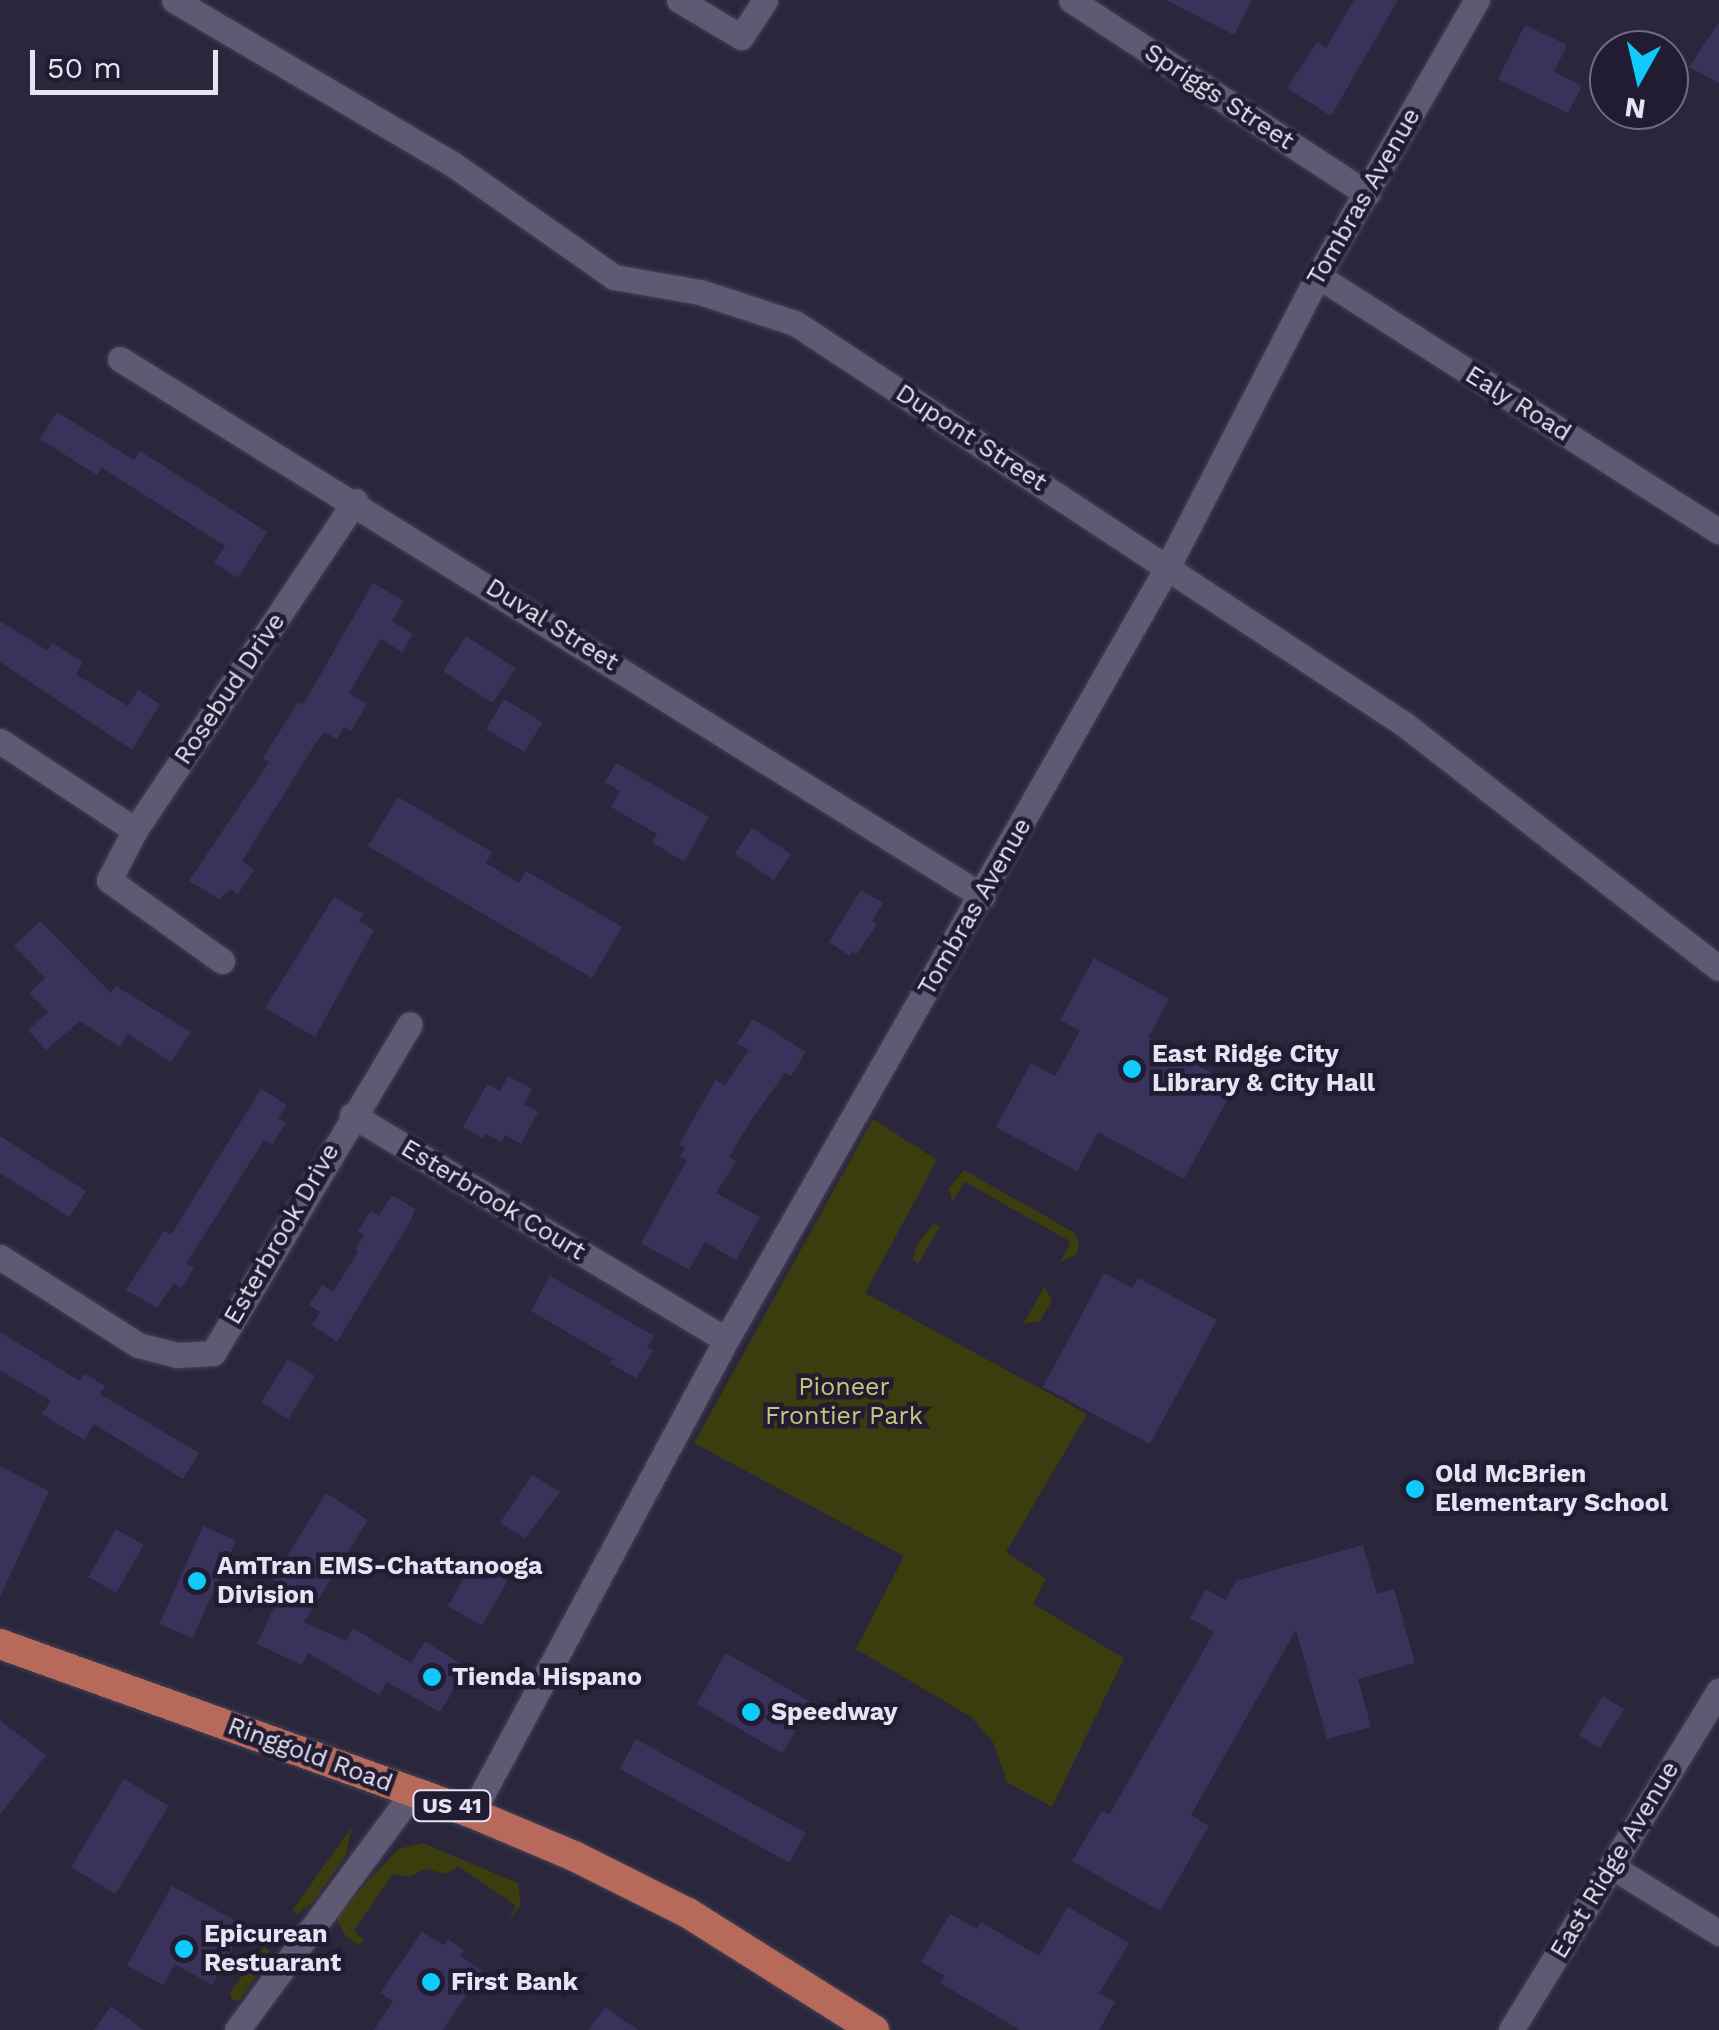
<!DOCTYPE html>
<html>
<head>
<meta charset="utf-8">
<style>
  body { margin:0 }
  #map { position:relative; width:1719px; height:2030px; overflow:hidden; background:#2a263c; font-family:"Work Sans",sans-serif }
  div>[style] { position:absolute }
  .green>* { inset:0; background:#3c3d0e }
  .building>* { inset:0; background:#3b325b; transform-origin:0 0 }
  .roads { filter:drop-shadow(0 0 2px #464154) drop-shadow(0 0 2px #464154) }
  .minor>* { height:25px; margin:-12.5px; padding:0 12.5px; transform-origin:12.5px; border-radius:12.5px; background:#5f5a74 }
  .primary>* { height:30px; margin:-15px; padding:0 15px; transform-origin:15px; border-radius:15px; background:#b76a5a }
  .dots>* { width:28px; height:28px; translate:-50% -50%; box-sizing:border-box; border:5px solid #211c32; border-radius:50% }
  span { translate:-50% -50%; white-space:nowrap; text-align:center; line-height:1.15; -webkit-text-stroke:9px #211c32; paint-order:stroke }
  .shield-label span { padding:2px 8px; background:#211c32; border:2px solid; border-radius:8px; -webkit-text-stroke-width:0 }
  .shield-label { font-size:22px; color:#e6e4f3; font-weight:700 }
  .street-label { font-size:25px; color:#e6e4f3 }
  .poi-label { font-size:25px; color:#e6e4f3; font-weight:700 }
  .left { translate:0 -50%; text-align:left }
  .park-label { font-size:25px; color:#c4c779 }
  .north { position:absolute; left:1589px; top:30px; width:100px; height:100px; box-sizing:border-box; background:#211c32; border:2px solid #706c7f; border-radius:50%; rotate:188deg; font-size:28px; font-weight:700; line-height:40px; text-align:center; color:#e6e4f3 }
  .north::after { content:''; display:block; margin:auto; width:35px; height:45px; background:#0fcafa; clip-path:polygon(50% 0,100% 100%,50% 72%,0 100%) }
  .scale { position:absolute; left:30px; top:50px; width:188px; height:45px; box-sizing:border-box; border:5px solid #e6e4f3; border-top:0; padding-left:12px; font-size:30px; line-height:35px; white-space:nowrap; color:#e6e4f3; -webkit-text-stroke:8px #211c32; paint-order:stroke }
</style>
</head>
<body>
<div id="map">
  <div class="green">
    <i style="clip-path:polygon(873px 1119px,937px 1160px,865px 1293px,1087px 1414px,1006px 1552px,1046px 1579px,1033px 1604px,1124px 1658px,1052px 1807px,1007px 1782px,993px 1742px,971px 1717px,856px 1649px,904px 1556px,694px 1443px)"></i>
    <i style="clip-path:polygon(964px 1170px,1075px 1233px,1079px 1241px,1077px 1254px,1060px 1262px,1071px 1242px,965px 1182px,952px 1201px,949px 1188px)"></i>
    <i style="clip-path:polygon(933px 1224px,940px 1226px,918px 1264px,913px 1259px,916px 1246px)"></i>
    <i style="clip-path:polygon(1045px 1286px,1052px 1301px,1040px 1321px,1023px 1324px)"></i>
    <i style="clip-path:polygon(352px 1827px,346px 1855px,313px 1902px,297px 1915px,293px 1909px)"></i>
    <i style="clip-path:polygon(423px 1843px,518px 1883px,521px 1905px,507px 1922px,516px 1906px,458px 1866px,447px 1874px,425px 1869px,408px 1877px,393px 1874px,354px 1930px,364px 1940px,358px 1945px,345px 1935px,336px 1916px,398px 1849px)"></i>
    <i style="clip-path:polygon(264px 1947px,270px 1951px,268px 1958px,240px 2000px,232px 2000px,230px 1992px)"></i>
  </div>
  <div class="building">
    <i style="clip-path:polygon(1166px 0,1252px 0,1234px 35px)"></i>
    <i style="clip-path:polygon(1354px 0,1398px 0,1331px 116px,1287px 88px,1317px 42px,1326px 48px)"></i>
    <i style="clip-path:polygon(1719px 22px,1719px 83px,1689px 67px)"></i>
    <i style="clip-path:polygon(1525px 25px,1567px 45px,1554px 72px,1582px 86px,1568px 113px,1498px 79px)"></i>
    <i style="clip-path:polygon(57px 412px,134px 460px,140px 451px,267px 532px,238px 578px,214px 563px,225px 546px,102px 468px,97px 475px,40px 439px)"></i>
    <i style="clip-path:polygon(373px 583px,404px 601px,392px 621px,413px 634px,402px 652px,381px 639px,349px 693px,367px 704px,351px 731px,344px 727px,337px 739px,325px 732px,319px 738px,242px 861px,254px 870px,238px 894px,230px 889px,219px 899px,189px 881px,269px 762px,263px 758px,298px 702px,303px 705px)"></i>
    <i style="clip-path:polygon(0 621px,48px 651px,52px 643px,83px 662px,76px 674px,128px 706px,138px 690px,160px 704px,132px 750px,0 662px)"></i>
    <i style="left:466px;top:636px;width:59px;height:42px;rotate:33deg"></i>
    <i style="left:504px;top:699px;width:45px;height:35px;rotate:31deg"></i>
    <i style="clip-path:polygon(616px 763px,709px 817px,684px 862px,652px 842px,657px 834px,611px 807px,620px 791px,605px 782px)"></i>
    <i style="clip-path:polygon(398px 797px,492px 852px,486px 863px,519px 883px,526px 871px,622px 927px,592px 978px,368px 846px)"></i>
    <i style="left:752px;top:828px;width:47px;height:31px;rotate:34deg"></i>
    <i style="clip-path:polygon(861px 890px,883px 903px,872px 921px,877px 924px,857px 954px,852px 951px,850px 956px,829px 942px)"></i>
    <i style="clip-path:polygon(334px 897px,363px 914px,359px 921px,374px 930px,315px 1037px,265px 1008px)"></i>
    <i style="clip-path:polygon(40px 921px,111px 993px,116px 986px,191px 1032px,171px 1062px,128px 1034px,120px 1047px,80px 1021px,46px 1050px,28px 1030px,48px 1012px,29px 993px,45px 978px,14px 946px)"></i>
    <i style="clip-path:polygon(1094px 958px,1169px 999px,1148px 1038px,1235px 1086px,1184px 1179px,1098px 1132px,1077px 1171px,996px 1127px,1031px 1063px,1055px 1076px,1080px 1031px,1060px 1020px)"></i>
    <i style="clip-path:polygon(753px 1019px,806px 1052px,791px 1076px,785px 1073px,753px 1117px,729px 1157px,736px 1161px,716px 1193px,760px 1217px,736px 1260px,705px 1242px,689px 1270px,641px 1243px,687px 1160px,680px 1156px,685px 1148px,679px 1144px,716px 1080px,725px 1085px,749px 1050px,737px 1043px)"></i>
    <i style="clip-path:polygon(508px 1076px,532px 1089px,524px 1104px,538px 1112px,521px 1144px,505px 1135px,501px 1142px,486px 1134px,483px 1138px,463px 1127px,487px 1084px,500px 1091px)"></i>
    <i style="clip-path:polygon(261px 1089px,287px 1105px,278px 1118px,286px 1123px,272px 1145px,264px 1140px,186px 1264px,194px 1268px,181px 1288px,174px 1283px,157px 1308px,126px 1290px,164px 1231px,171px 1235px)"></i>
    <i style="clip-path:polygon(0 1136px,86px 1191px,69px 1217px,0 1173px)"></i>
    <i style="clip-path:polygon(392px 1195px,415px 1209px,410px 1222px,337px 1342px,312px 1325px,320px 1312px,309px 1305px,322px 1285px,333px 1292px,358px 1252px,355px 1250px,364px 1235px,358px 1231px,371px 1211px,379px 1216px)"></i>
    <i style="clip-path:polygon(1104px 1273px,1132px 1288px,1138px 1278px,1217px 1320px,1150px 1444px,1043px 1387px)"></i>
    <i style="clip-path:polygon(550px 1276px,654px 1336px,647px 1347px,653px 1351px,636px 1378px,609px 1363px,613px 1359px,531px 1311px)"></i>
    <i style="clip-path:polygon(0 1332px,80px 1381px,85px 1374px,105px 1386px,100px 1394px,199px 1453px,183px 1479px,94px 1424px,84px 1440px,42px 1414px,51px 1401px,0 1370px)"></i>
    <i style="left:288px;top:1359px;width:32px;height:51px;rotate:32deg"></i>
    <i style="clip-path:polygon(0 1466px,49px 1491px,0 1597px)"></i>
    <i style="clip-path:polygon(532px 1475px,560px 1492px,525px 1538px,500px 1523px)"></i>
    <i style="clip-path:polygon(326px 1493px,368px 1520px,304px 1622px,346px 1641px,353px 1628px,411px 1663px,425px 1641px,467px 1668px,440px 1712px,387px 1682px,379px 1695px,308px 1653px,302px 1665px,257px 1644px,284px 1586px,273px 1579px)"></i>
    <i style="left:203px;top:1526px;width:36px;height:107px;rotate:24deg"></i>
    <i style="left:116px;top:1529px;width:32px;height:55px;rotate:30deg"></i>
    <i style="clip-path:polygon(1363px 1545px,1377px 1594px,1394px 1589px,1415px 1663px,1358px 1679px,1371px 1727px,1327px 1739px,1296px 1630px,1191px 1815px,1209px 1826px,1160px 1911px,1072px 1861px,1102px 1811px,1109px 1815px,1214px 1632px,1190px 1618px,1206px 1589px,1225px 1600px,1236px 1581px)"></i>
    <i style="left:474px;top:1561px;width:39px;height:52px;rotate:30deg"></i>
    <i style="left:726px;top:1653px;width:99px;height:59px;rotate:30deg"></i>
    <i style="left:1603px;top:1696px;width:25px;height:46px;rotate:32deg"></i>
    <i style="clip-path:polygon(0 1720px,46px 1755px,0 1815px)"></i>
    <i style="left:636px;top:1739px;width:194px;height:34px;rotate:29deg"></i>
    <i style="left:124px;top:1779px;width:52px;height:103px;rotate:31deg"></i>
    <i style="clip-path:polygon(172px 1886px,245px 1926px,212px 1985px,175px 1964px,163px 1985px,127px 1965px)"></i>
    <i style="clip-path:polygon(1068px 1907px,1129px 1943px,1099px 1993px,1115px 2002px,1099px 2030px,1020px 2030px,940px 1983px,945px 1976px,921px 1962px,950px 1914px,977px 1929px,981px 1922px,1039px 1956px)"></i>
    <i style="clip-path:polygon(422px 1932px,444px 1945px,448px 1939px,464px 1950px,460px 1956px,482px 1971px,443px 2030px,374px 2030px,393px 2001px,380px 1993px)"></i>
    <i style="clip-path:polygon(111px 2006px,144px 2030px,94px 2030px)"></i>
    <i style="clip-path:polygon(605px 2007px,638px 2030px,589px 2030px)"></i>
  </div>
  <div class="roads">
    <div class="minor">
      <i style="left:174px;top:0;width:321px;rotate:30.5deg"></i>
      <i style="left:451px;top:163px;width:199px;rotate:35deg"></i>
      <i style="left:614px;top:277px;width:87px;rotate:9.9deg"></i>
      <i style="left:700px;top:292px;width:100px;rotate:18.1deg"></i>
      <i style="left:795px;top:323px;width:729px;rotate:33.36deg"></i>
      <i style="left:1404px;top:724px;width:398px;rotate:37.8deg"></i>
      <i style="left:679px;top:0;width:72px;rotate:30.8deg"></i>
      <i style="left:741px;top:37px;width:44px;rotate:-57deg"></i>
      <i style="left:1071px;top:0;width:354px;rotate:33.2deg"></i>
      <i style="left:1318px;top:276px;width:475px;rotate:32.5deg"></i>
      <i style="left:120px;top:359px;width:1016px;rotate:31.92deg"></i>
      <i style="left:0;top:741px;width:162px;rotate:33.4deg"></i>
      <i style="left:222px;top:961px;width:139px;rotate:-144.4deg"></i>
      <i style="left:109px;top:880px;width:56px;rotate:-62.5deg"></i>
      <i style="left:135px;top:830px;width:396px;rotate:-56.2deg"></i>
      <i style="left:352px;top:1115px;width:436px;rotate:31deg"></i>
      <i style="left:0;top:1257px;width:164px;rotate:32.5deg"></i>
      <i style="left:138px;top:1345px;width:40px;rotate:14.4deg"></i>
      <i style="left:177px;top:1355px;width:36px;rotate:-3deg"></i>
      <i style="left:213px;top:1353px;width:383px;rotate:-59.1deg"></i>
      <i style="left:472px;top:1813px;width:537px;rotate:-61.76deg"></i>
      <i style="left:726px;top:1340px;width:891px;rotate:-60.27deg"></i>
      <i style="left:1168px;top:566px;width:326px;rotate:-62.7deg"></i>
      <i style="left:1318px;top:276px;width:319px;rotate:-60.1deg"></i>
      <i style="left:1611px;top:1866px;width:127px;rotate:31.8deg"></i>
      <i style="left:237px;top:2030px;width:296px;rotate:-53.5deg"></i>
      <i style="left:1511px;top:2030px;width:398px;rotate:-58.5deg"></i>
    </div>
    <div class="primary">
      <i style="left:0;top:1644px;width:501px;rotate:19.7deg"></i>
      <i style="left:472px;top:1813px;width:111px;rotate:22.9deg"></i>
      <i style="left:574px;top:1856px;width:127px;rotate:26.6deg"></i>
      <i style="left:688px;top:1913px;width:220px;rotate:32.2deg"></i>
    </div>
  </div>
  <div class="dots">
    <i style="left:1132px;top:1069px;background:#0fcafa"></i>
    <i style="left:1415px;top:1489px;background:#0fcafa"></i>
    <i style="left:197px;top:1581px;background:#0fcafa"></i>
    <i style="left:432px;top:1677px;background:#0fcafa"></i>
    <i style="left:751px;top:1712px;background:#0fcafa"></i>
    <i style="left:184px;top:1949px;background:#0fcafa"></i>
    <i style="left:431px;top:1982px;background:#0fcafa"></i>
  </div>
  <div class="shield-label">
    <span style="left:452px;top:1806px">US 41</span>
  </div>
  <div class="street-label">
    <span style="left:1219px;top:97px;rotate:33deg">Spriggs Street</span>
    <span style="left:1364px;top:197px;rotate:-60deg">Tombras Avenue</span>
    <span style="left:1518px;top:404px;rotate:32deg">Ealy Road</span>
    <span style="left:971px;top:438px;rotate:33deg">Dupont Street</span>
    <span style="left:552px;top:625px;rotate:32deg">Duval Street</span>
    <span style="left:230px;top:689px;rotate:-56deg">Rosebud Drive</span>
    <span style="left:975px;top:907px;rotate:-60deg">Tombras Avenue</span>
    <span style="left:493px;top:1200px;rotate:31deg">Esterbrook Court</span>
    <span style="left:282px;top:1234px;rotate:-60deg">Esterbrook Drive</span>
    <span style="left:310px;top:1755px;rotate:20deg">Ringgold Road</span>
    <span style="left:1615px;top:1860px;rotate:-59deg">East Ridge Avenue</span>
  </div>
  <div class="poi-label">
    <span class="left" style="left:1152px;top:1069px">East Ridge City<br>Library &amp; City Hall</span>
    <span class="left" style="left:1435px;top:1489px">Old McBrien<br>Elementary School</span>
    <span class="left" style="left:217px;top:1581px">AmTran EMS-Chattanooga<br>Division</span>
    <span class="left" style="left:452px;top:1677px">Tienda Hispano</span>
    <span class="left" style="left:771px;top:1712px">Speedway</span>
    <span class="left" style="left:204px;top:1949px">Epicurean<br>Restuarant</span>
    <span class="left" style="left:451px;top:1982px">First Bank</span>
  </div>
  <div class="park-label">
    <span style="left:844px;top:1402px">Pioneer<br>Frontier Park</span>
  </div>
  <div class="north">N</div>
  <div class="scale">50 m</div>
</div>
</body>
</html>
